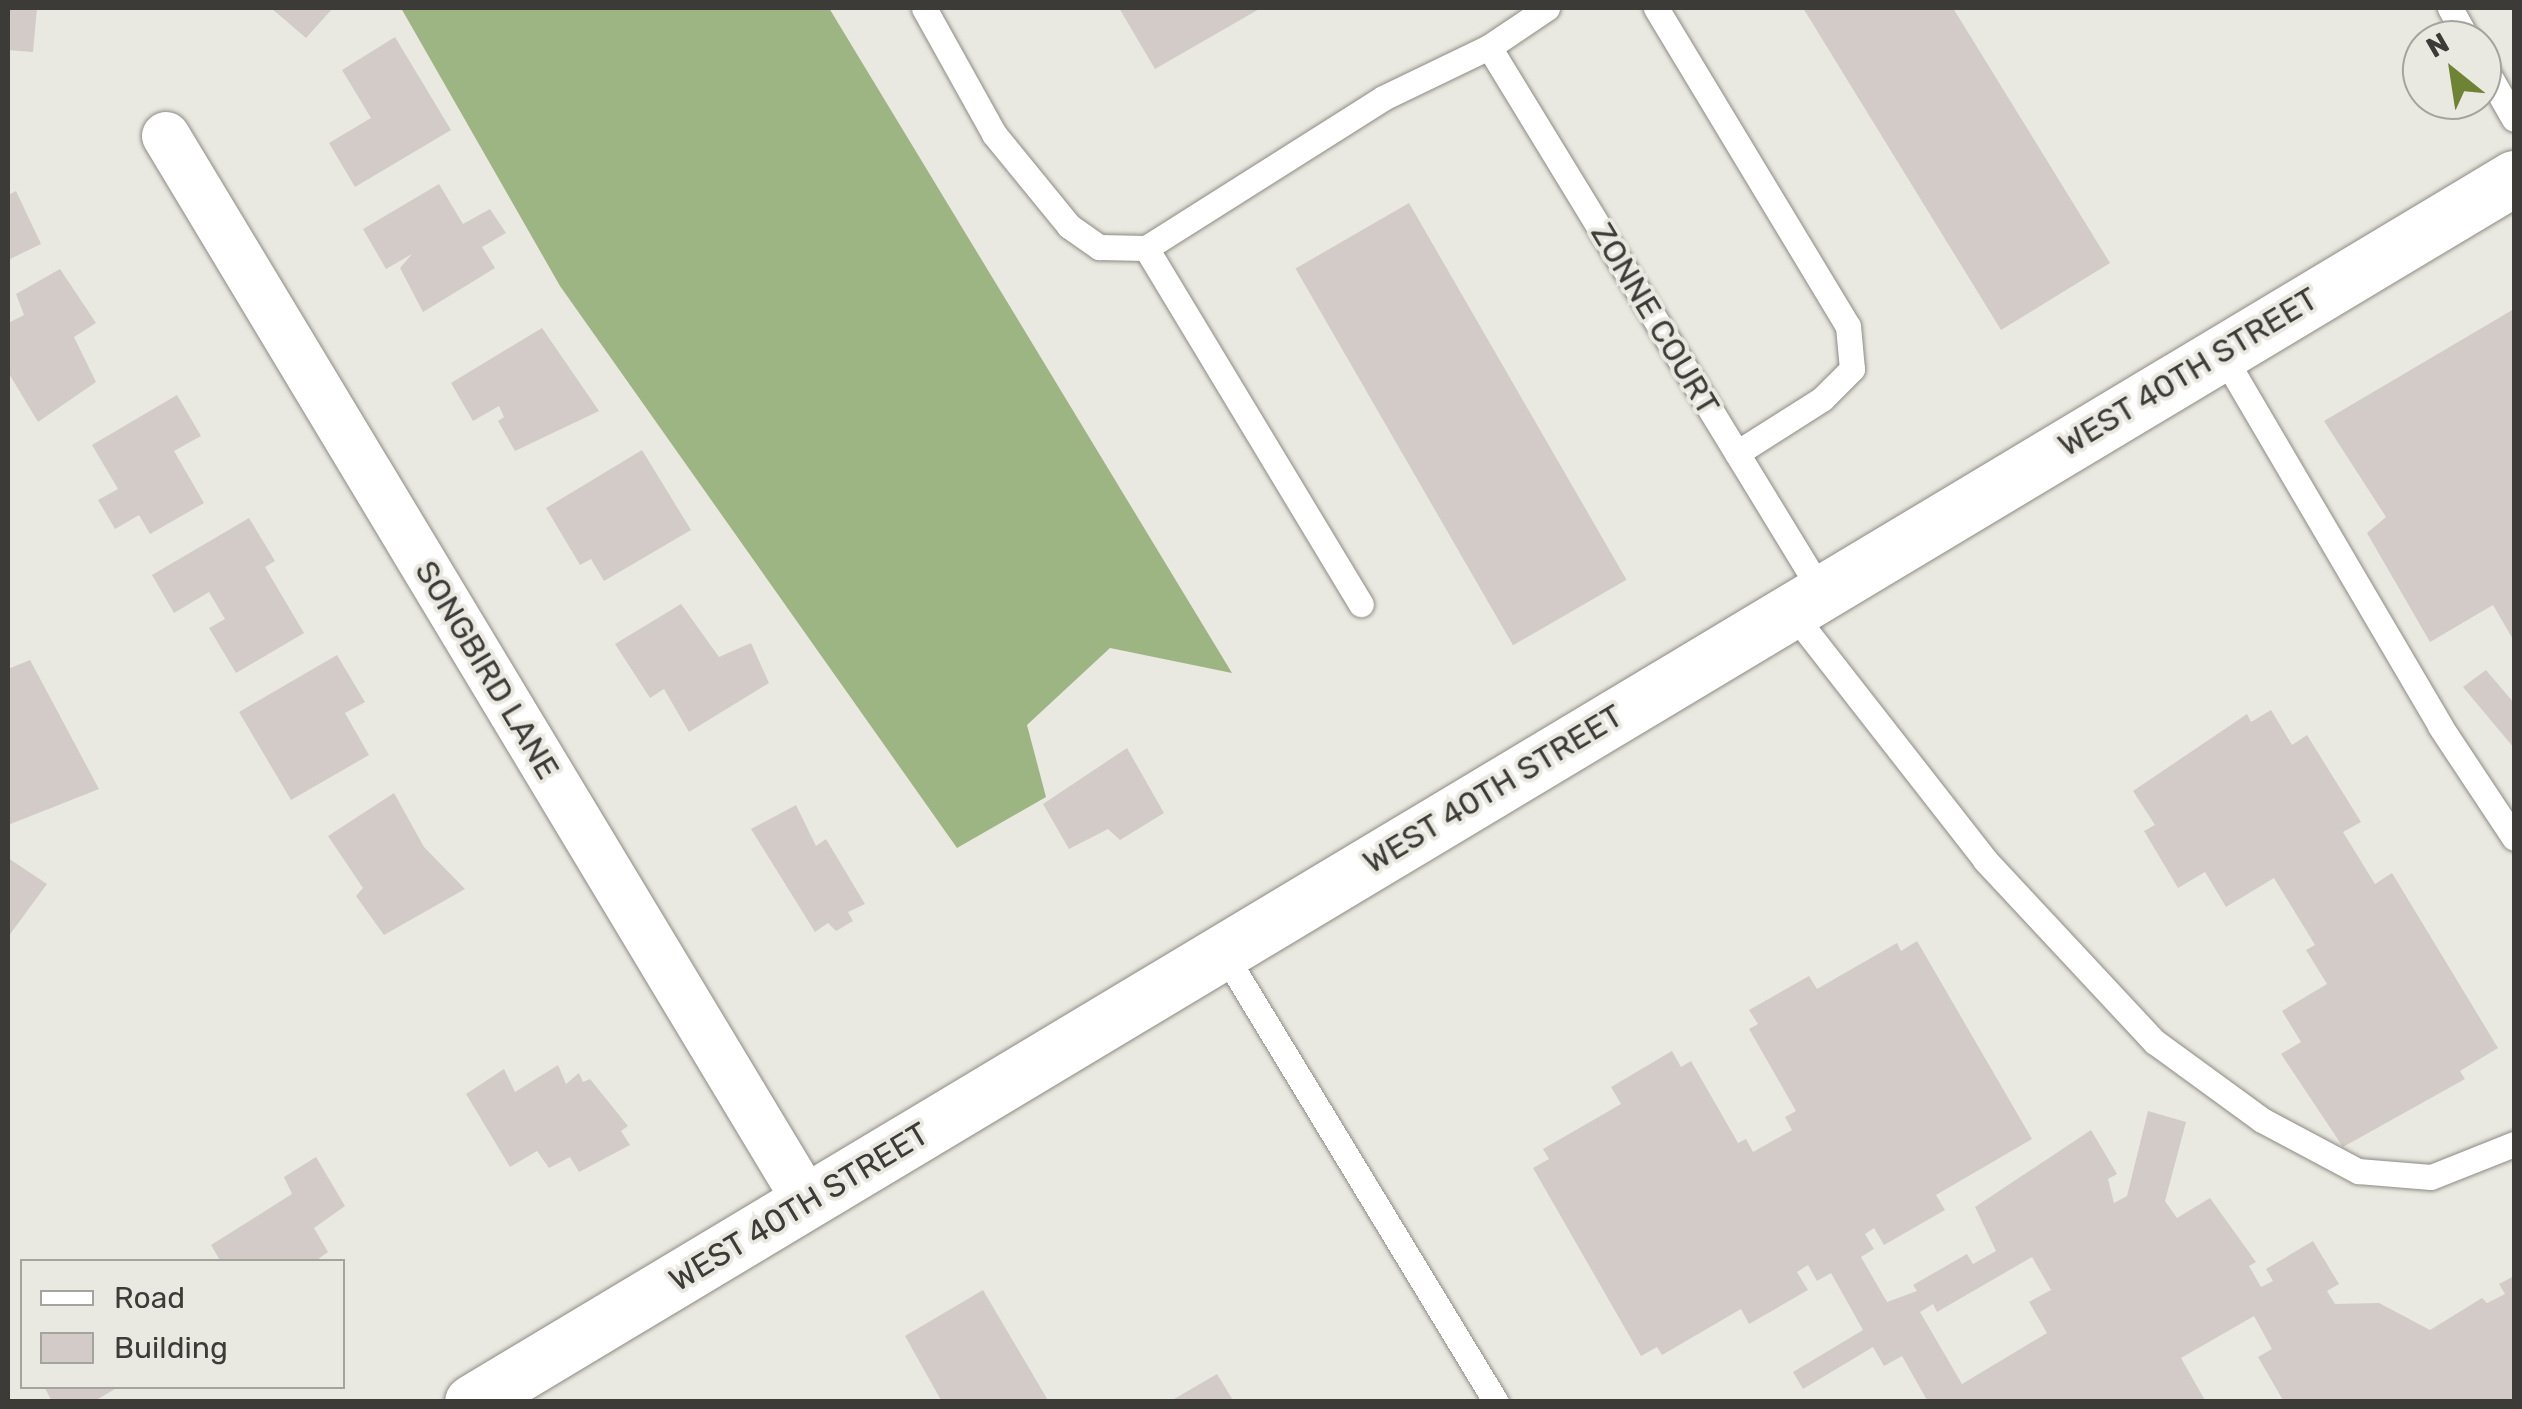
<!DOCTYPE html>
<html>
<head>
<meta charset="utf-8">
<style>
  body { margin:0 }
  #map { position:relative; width:2522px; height:1409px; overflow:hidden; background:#eae9e1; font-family:Rubik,sans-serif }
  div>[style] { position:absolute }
  .forest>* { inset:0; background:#9db582 }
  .building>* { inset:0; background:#d2cbc7; transform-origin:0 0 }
  .roads { filter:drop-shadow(0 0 2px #8d8b84) drop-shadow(0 0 2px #8d8b84) }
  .lane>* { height:25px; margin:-12.5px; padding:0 12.5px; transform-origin:12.5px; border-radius:12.5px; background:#fff }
  .street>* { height:48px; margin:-24px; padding:0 24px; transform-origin:24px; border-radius:24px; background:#fff }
  .secondary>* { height:55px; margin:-27.5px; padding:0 27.5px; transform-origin:27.5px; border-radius:27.5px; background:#fff }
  span { translate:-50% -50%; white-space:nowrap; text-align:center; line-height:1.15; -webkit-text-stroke:8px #eae9e1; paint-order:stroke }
  .street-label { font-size:32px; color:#3c3b38 }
  .frame { position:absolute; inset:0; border:10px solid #3c3b38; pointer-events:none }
  .legend { position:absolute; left:20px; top:1259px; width:325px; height:130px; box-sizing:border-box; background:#eae9e1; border:2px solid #a4a39d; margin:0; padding:12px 18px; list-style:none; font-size:30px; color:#3c3b38 }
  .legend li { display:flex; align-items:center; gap:20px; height:50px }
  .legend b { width:50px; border:2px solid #a4a39d }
  .north { position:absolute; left:2402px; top:20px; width:100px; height:100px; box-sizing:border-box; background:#eae9e1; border:2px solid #a4a39d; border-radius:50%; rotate:330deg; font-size:28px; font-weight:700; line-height:40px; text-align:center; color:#3c3b38 }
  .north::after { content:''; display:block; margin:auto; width:35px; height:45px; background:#6e8334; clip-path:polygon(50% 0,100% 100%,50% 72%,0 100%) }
</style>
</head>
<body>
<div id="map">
  <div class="forest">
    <i style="clip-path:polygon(401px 8px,829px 8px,1232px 673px,1110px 648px,1027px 725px,1046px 797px,957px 848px,560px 286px)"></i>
  </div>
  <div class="building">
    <i style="clip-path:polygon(8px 8px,37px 8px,33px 52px,8px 50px)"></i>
    <i style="clip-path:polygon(271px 8px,333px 8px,306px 38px)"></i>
    <i style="clip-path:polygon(1119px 8px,1261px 8px,1155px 69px)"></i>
    <i style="clip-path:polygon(1803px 8px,1953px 8px,2110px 263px,2001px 330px)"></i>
    <i style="clip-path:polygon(395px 37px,451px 130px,355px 187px,329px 143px,371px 118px,342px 70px)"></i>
    <i style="clip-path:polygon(439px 184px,463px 224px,490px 209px,506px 233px,482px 247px,495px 268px,423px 312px,400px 268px,412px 254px,386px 269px,363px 229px)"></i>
    <i style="clip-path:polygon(16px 191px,41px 244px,8px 260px,8px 195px)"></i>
    <i style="left:1409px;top:203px;width:435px;height:131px;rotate:60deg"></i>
    <i style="clip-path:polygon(60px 269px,96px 323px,74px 337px,96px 382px,38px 422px,8px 372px,8px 323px,24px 315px,16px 294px)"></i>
    <i style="clip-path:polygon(2514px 309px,2514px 641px,2493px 605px,2430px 642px,2367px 533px,2386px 517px,2324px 421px)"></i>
    <i style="clip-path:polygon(542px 328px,599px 411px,515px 451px,498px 421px,504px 417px,499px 406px,473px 421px,451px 383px)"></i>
    <i style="clip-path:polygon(177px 395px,201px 436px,174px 451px,204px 503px,150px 534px,139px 515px,115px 529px,98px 500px,118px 489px,92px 445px)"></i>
    <i style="clip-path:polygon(642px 450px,691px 530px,604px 581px,591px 559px,580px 565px,546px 508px)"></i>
    <i style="clip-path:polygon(249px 518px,275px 561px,265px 567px,304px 633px,236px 673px,209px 628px,225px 619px,209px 592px,174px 613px,152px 575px)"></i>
    <i style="clip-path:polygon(681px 604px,719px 657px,751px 643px,769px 683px,689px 732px,664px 689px,650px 698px,615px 644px)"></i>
    <i style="clip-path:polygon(337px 655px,365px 702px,345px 713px,369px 755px,291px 800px,239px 712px)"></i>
    <i style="clip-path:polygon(30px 660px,99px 789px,8px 825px,8px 669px)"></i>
    <i style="clip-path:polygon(2486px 670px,2514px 703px,2514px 748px,2463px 687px)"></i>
    <i style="clip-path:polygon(2271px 710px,2292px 745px,2307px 735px,2361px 822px,2343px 832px,2375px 884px,2392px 873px,2498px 1048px,2460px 1071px,2465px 1079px,2343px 1147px,2281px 1054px,2301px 1042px,2282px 1011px,2327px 984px,2306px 950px,2315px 945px,2274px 878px,2226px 907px,2205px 872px,2178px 888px,2144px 831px,2155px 825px,2133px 791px,2247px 714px,2251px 722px)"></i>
    <i style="clip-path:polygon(1127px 748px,1164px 813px,1120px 840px,1108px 829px,1069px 849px,1043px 804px)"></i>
    <i style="clip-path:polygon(394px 793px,424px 847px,465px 889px,384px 935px,356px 896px,363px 888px,328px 836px)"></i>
    <i style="clip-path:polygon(796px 805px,816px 846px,826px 839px,865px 904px,848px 912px,853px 921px,836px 931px,828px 923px,815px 932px,751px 829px)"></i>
    <i style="clip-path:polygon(8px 858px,47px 884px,8px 937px)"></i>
    <i style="clip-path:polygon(evenodd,1917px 941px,2032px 1139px,1936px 1195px,1945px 1210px,1884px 1245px,1874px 1228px,1865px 1234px,1874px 1249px,1861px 1257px,1887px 1302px,1917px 1291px,1913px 1285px,1967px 1254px,1973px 1264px,1996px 1251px,1975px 1207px,2091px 1130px,2117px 1174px,2108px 1179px,2114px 1203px,2127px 1196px,2148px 1111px,2186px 1122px,2165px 1201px,2177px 1218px,2210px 1198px,2256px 1262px,2249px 1266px,2261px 1287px,2273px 1281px,2266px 1269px,2313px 1241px,2339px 1284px,2327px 1291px,2335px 1304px,2379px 1303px,2430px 1330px,2482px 1298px,2487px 1303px,2505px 1294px,2499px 1284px,2514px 1276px,2514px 1402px,2284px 1402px,2258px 1357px,2272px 1349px,2254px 1316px,2181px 1358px,2206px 1402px,1928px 1402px,1902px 1356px,1884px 1366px,1873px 1347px,1803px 1389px,1793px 1372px,1863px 1330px,1831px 1273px,1817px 1281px,1808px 1265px,1797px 1272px,1808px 1290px,1749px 1324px,1741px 1309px,1662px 1355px,1657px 1347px,1641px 1356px,1533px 1168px,1549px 1159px,1543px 1149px,1621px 1104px,1611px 1087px,1672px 1051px,1681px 1067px,1691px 1061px,1738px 1143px,1746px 1139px,1753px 1152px,1792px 1130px,1785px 1117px,1796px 1111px,1749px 1029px,1758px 1024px,1749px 1010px,1809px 976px,1817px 989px,1897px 943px,1901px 951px,1917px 941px,2032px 1257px,2051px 1290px,2029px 1302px,2047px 1333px,1962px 1384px,1920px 1312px,1933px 1304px,1937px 1312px,2032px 1257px)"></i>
    <i style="clip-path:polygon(558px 1065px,566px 1084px,579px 1073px,583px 1082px,590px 1079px,628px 1126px,621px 1131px,630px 1145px,579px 1172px,570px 1157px,549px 1168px,537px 1151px,510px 1167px,466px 1094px,504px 1069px,515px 1092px)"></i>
    <i style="clip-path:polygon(316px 1157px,345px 1206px,314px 1228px,328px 1252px,314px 1262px,221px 1262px,211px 1245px,292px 1194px,284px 1177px)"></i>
    <i style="clip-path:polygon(983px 1290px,1049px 1402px,942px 1402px,905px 1336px)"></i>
    <i style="clip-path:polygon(1217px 1374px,1234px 1402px,1169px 1402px)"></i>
    <i style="clip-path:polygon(44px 1386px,120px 1386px,93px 1402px,52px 1402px)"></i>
  </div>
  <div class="roads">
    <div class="lane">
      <i style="left:924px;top:8px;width:144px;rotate:60.9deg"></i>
      <i style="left:994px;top:134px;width:119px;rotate:50.8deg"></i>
      <i style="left:1069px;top:226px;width:37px;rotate:35deg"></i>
      <i style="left:1099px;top:247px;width:47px;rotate:1.2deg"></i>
      <i style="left:1146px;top:248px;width:280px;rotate:-32.3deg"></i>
      <i style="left:1383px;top:98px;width:118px;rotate:-25.7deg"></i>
      <i style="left:1489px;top:47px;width:70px;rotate:-33.9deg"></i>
      <i style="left:1656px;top:8px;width:371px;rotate:58.9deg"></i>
      <i style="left:1848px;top:326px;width:43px;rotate:84.7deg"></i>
      <i style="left:1852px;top:369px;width:42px;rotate:135deg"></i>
      <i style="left:1822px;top:399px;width:101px;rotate:147.6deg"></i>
      <i style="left:2450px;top:8px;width:37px;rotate:61deg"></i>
      <i style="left:1489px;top:47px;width:637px;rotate:58.6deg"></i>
      <i style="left:2482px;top:63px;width:64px;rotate:60.3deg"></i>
      <i style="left:1146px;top:248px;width:416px;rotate:58.9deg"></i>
      <i style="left:2221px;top:352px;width:433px;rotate:59.6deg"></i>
      <i style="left:2440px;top:726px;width:134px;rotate:56.5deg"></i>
      <i style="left:1790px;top:610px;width:317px;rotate:52deg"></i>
      <i style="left:1985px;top:860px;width:249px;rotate:47deg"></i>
      <i style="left:2155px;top:1042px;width:132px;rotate:36.1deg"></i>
      <i style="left:2262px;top:1120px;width:109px;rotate:28deg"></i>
      <i style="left:2358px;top:1171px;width:73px;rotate:4.7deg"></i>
      <i style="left:2431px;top:1177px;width:89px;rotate:-21.7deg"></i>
      <i style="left:1223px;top:952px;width:526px;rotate:58.76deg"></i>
    </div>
    <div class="street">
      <i style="left:166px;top:136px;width:1245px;rotate:58.97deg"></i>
    </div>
    <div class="secondary">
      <i style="left:472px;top:1402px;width:2381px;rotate:-30.94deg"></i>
    </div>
  </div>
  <div class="street-label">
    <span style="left:1655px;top:319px;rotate:59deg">ZONNE COURT</span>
    <span style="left:2188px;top:372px;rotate:-31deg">WEST 40TH STREET</span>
    <span style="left:487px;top:670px;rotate:59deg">SONGBIRD LANE</span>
    <span style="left:1493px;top:789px;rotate:-31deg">WEST 40TH STREET</span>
    <span style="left:799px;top:1207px;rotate:-31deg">WEST 40TH STREET</span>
  </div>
  <div class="frame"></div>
  <ul class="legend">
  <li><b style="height:12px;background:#fff"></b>Road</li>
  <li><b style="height:28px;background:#d2cbc7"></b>Building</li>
  </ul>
  <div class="north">N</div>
</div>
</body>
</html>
